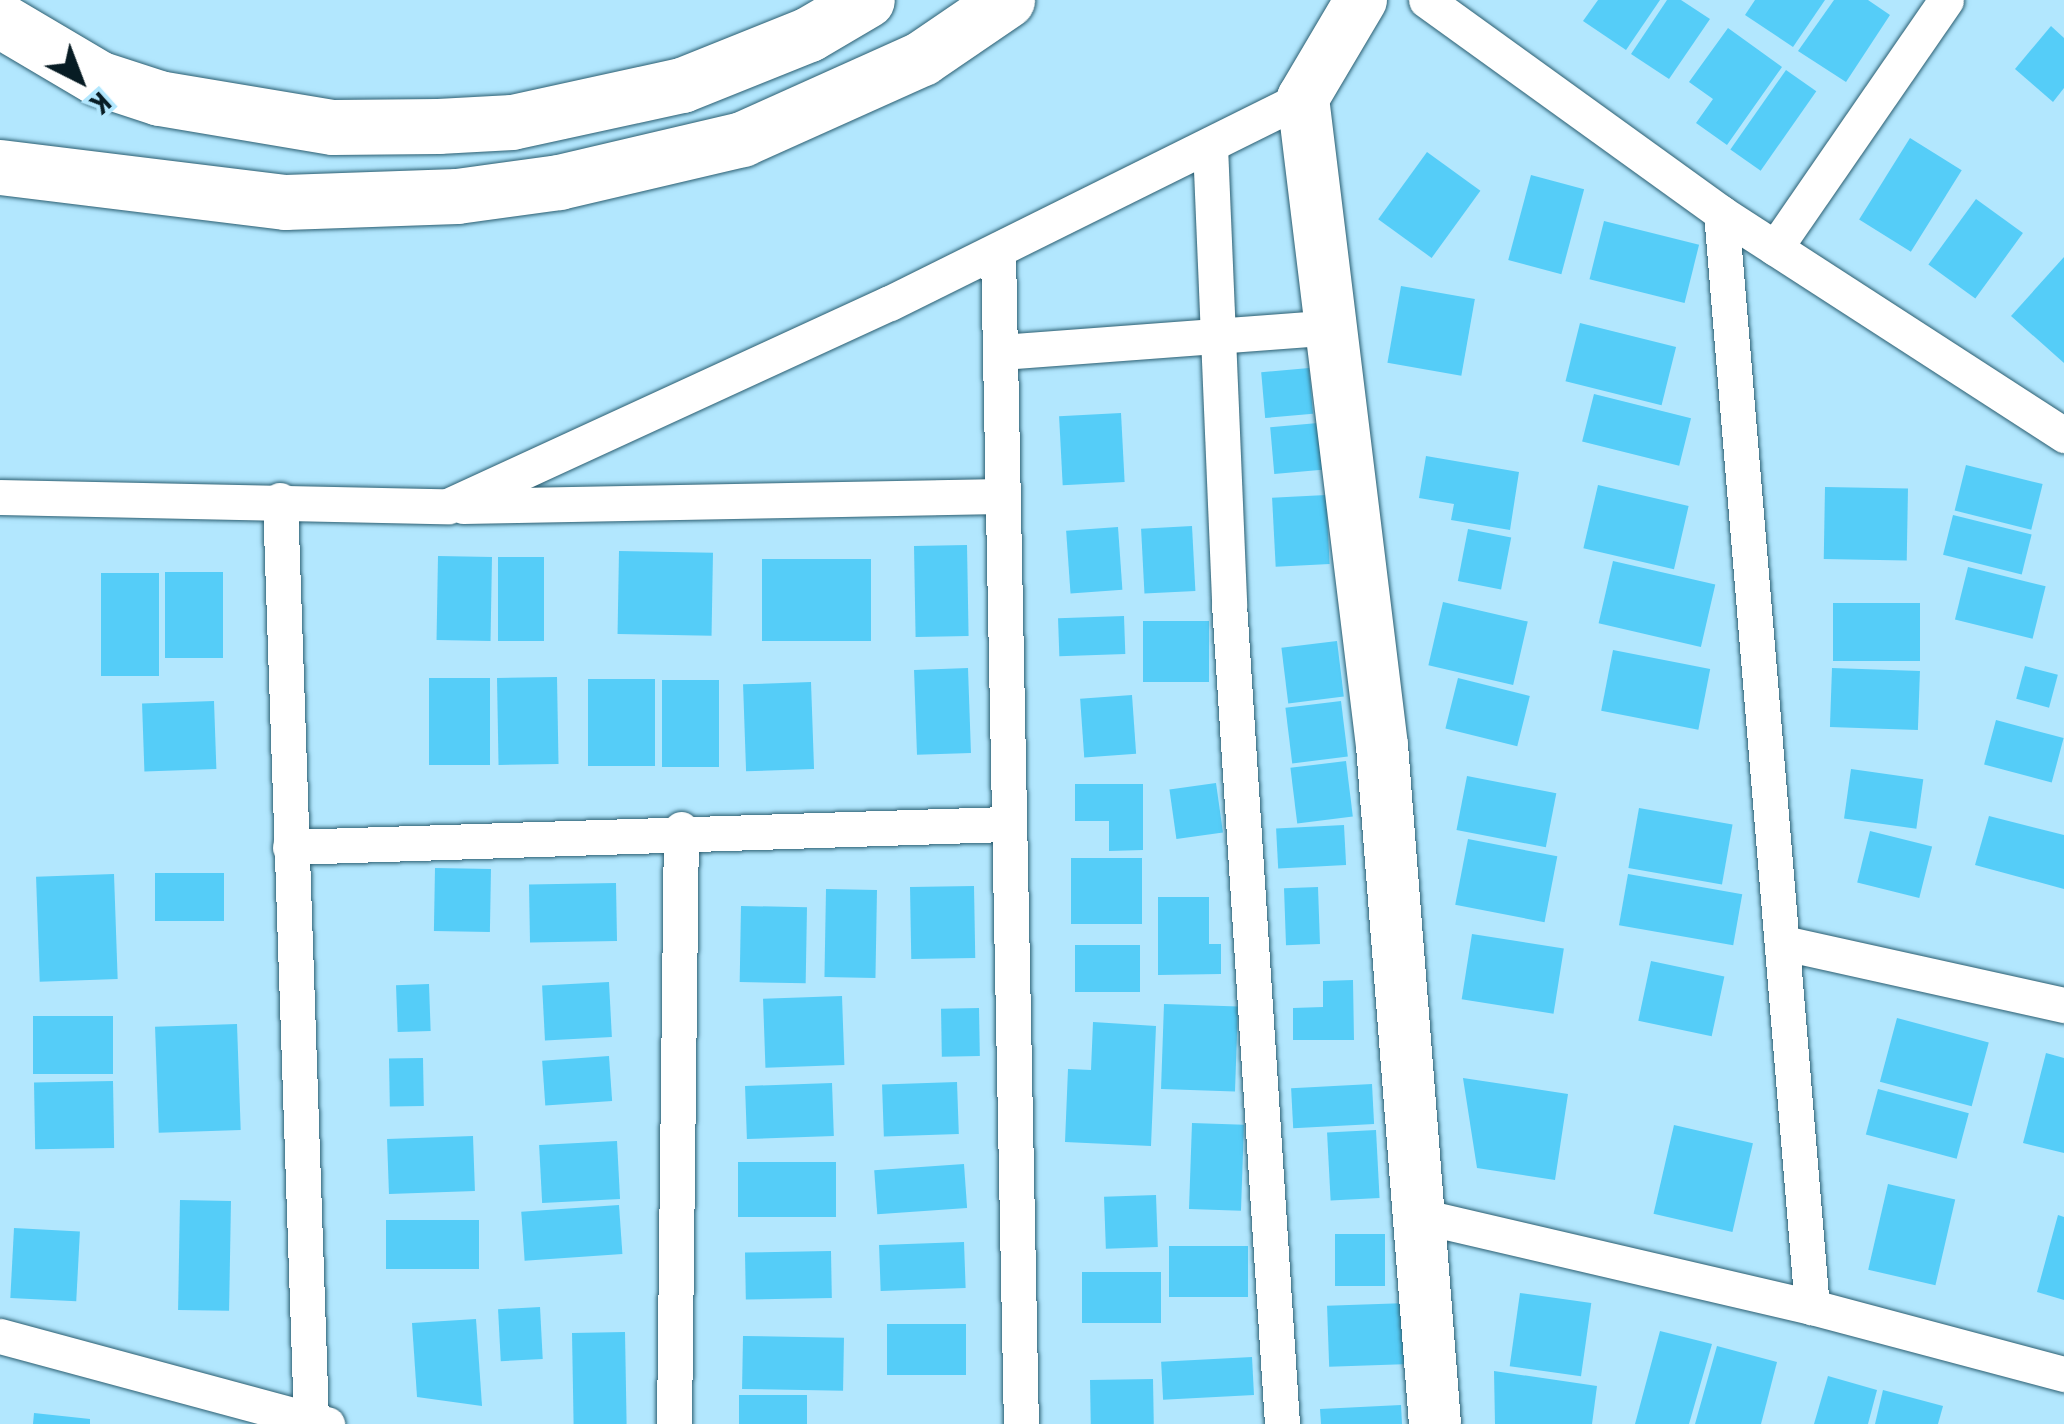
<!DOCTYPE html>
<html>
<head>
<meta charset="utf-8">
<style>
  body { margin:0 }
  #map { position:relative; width:2064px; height:1424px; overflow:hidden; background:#b2e7fe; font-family:"Roboto Condensed",sans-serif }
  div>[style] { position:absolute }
  .building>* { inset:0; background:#55cdf8; transform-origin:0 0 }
  .roads { filter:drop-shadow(0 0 2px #2b5e71) drop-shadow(0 0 2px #2b5e71) }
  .minor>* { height:35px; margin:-17.5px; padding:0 17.5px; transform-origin:17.5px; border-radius:17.5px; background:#fff }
  .secondary>* { height:52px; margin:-26px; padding:0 26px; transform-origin:26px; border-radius:26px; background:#fff }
  .motorway>* { height:55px; margin:-27.5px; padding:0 27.5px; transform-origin:27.5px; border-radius:27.5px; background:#fff }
  span { translate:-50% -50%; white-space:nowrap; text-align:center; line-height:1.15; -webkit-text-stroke:9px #b2e7fe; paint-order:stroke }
  .north { position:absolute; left:30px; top:30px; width:100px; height:100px; -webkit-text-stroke:8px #b2e7fe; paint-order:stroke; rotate:138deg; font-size:28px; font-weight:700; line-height:40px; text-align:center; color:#071c24 }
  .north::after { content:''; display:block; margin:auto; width:35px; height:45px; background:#071c24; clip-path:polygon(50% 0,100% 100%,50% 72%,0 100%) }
</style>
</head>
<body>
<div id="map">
  <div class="building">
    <i style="clip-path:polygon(1598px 0,1660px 0,1626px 50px,1583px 21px)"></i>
    <i style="clip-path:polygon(1667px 0,1681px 0,1710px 19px,1669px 79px,1631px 54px)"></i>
    <i style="clip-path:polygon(1755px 0,1825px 0,1793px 47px,1745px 15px)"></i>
    <i style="clip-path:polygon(1834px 0,1868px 0,1890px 15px,1846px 82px,1798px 51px)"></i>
    <i style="clip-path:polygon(2051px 26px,2064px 38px,2064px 88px,2053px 102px,2015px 69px)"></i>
    <i style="clip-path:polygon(1728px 28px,1782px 67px,1727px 145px,1696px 123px,1713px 99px,1689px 82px)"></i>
    <i style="left:1786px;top:70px;width:37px;height:97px;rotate:35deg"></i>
    <i style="left:1910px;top:138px;width:61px;height:96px;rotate:32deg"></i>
    <i style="left:1427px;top:152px;width:66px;height:83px;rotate:36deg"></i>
    <i style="left:1531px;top:175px;width:55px;height:88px;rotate:15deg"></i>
    <i style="left:1976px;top:199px;width:58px;height:81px;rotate:36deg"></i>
    <i style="left:1604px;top:221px;width:98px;height:60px;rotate:14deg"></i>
    <i style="clip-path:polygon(2064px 257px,2064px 363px,2011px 316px)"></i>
    <i style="left:1401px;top:286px;width:75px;height:78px;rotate:10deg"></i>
    <i style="left:1580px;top:323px;width:99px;height:60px;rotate:14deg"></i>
    <i style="left:1309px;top:368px;width:46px;height:48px;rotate:85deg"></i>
    <i style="left:1594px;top:394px;width:100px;height:49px;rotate:14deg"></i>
    <i style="left:1121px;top:413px;width:69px;height:62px;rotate:87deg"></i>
    <i style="left:1318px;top:423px;width:47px;height:48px;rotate:85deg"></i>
    <i style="clip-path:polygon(1426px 456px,1519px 472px,1510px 530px,1451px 520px,1454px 504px,1419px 498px)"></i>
    <i style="left:1966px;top:465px;width:79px;height:47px;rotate:14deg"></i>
    <i style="left:1598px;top:485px;width:93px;height:65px;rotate:13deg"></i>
    <i style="left:1825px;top:487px;width:83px;height:72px;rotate:1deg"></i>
    <i style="left:1326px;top:495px;width:69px;height:54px;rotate:87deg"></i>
    <i style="left:1953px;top:515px;width:81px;height:41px;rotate:14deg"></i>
    <i style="left:1192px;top:526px;width:65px;height:51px;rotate:87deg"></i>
    <i style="left:1118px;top:527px;width:63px;height:52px;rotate:86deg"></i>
    <i style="left:1468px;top:529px;width:44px;height:53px;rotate:11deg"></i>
    <i style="left:967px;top:545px;width:91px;height:53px;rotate:89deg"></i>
    <i style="left:619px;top:551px;width:94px;height:83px;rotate:1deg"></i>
    <i style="left:438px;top:556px;width:54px;height:84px;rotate:1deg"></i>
    <i style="left:498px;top:557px;width:46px;height:84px"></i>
    <i style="left:762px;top:559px;width:109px;height:82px"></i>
    <i style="left:1613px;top:561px;width:105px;height:64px;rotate:13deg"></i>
    <i style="left:1968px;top:567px;width:80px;height:54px;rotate:14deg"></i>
    <i style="left:165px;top:572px;width:58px;height:86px"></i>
    <i style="left:101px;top:573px;width:58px;height:103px"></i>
    <i style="left:1443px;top:602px;width:87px;height:65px;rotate:13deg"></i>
    <i style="left:1833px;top:603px;width:87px;height:58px"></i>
    <i style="left:1124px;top:616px;width:38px;height:66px;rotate:88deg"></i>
    <i style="left:1143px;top:621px;width:66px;height:61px"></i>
    <i style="left:1337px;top:641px;width:56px;height:56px;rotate:83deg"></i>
    <i style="left:1613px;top:650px;width:99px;height:62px;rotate:11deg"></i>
    <i style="left:2025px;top:666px;width:34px;height:34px;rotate:15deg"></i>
    <i style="left:968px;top:668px;width:85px;height:54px;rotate:88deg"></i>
    <i style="left:1832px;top:668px;width:88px;height:59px;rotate:2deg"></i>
    <i style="left:557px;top:677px;width:87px;height:60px;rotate:89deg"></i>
    <i style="left:490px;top:678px;width:87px;height:61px;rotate:90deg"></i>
    <i style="left:1458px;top:678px;width:74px;height:52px;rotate:14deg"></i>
    <i style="left:588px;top:679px;width:67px;height:87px"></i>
    <i style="left:662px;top:680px;width:57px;height:87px"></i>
    <i style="left:811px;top:682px;width:87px;height:68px;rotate:88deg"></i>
    <i style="left:1132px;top:695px;width:59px;height:52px;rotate:86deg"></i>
    <i style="left:214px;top:701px;width:68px;height:72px;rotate:88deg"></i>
    <i style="left:1341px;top:701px;width:56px;height:56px;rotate:83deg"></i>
    <i style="left:1996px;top:720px;width:70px;height:46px;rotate:15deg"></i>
    <i style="left:1346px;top:761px;width:56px;height:56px;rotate:83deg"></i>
    <i style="left:1851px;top:769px;width:73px;height:50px;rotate:8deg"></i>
    <i style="left:1467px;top:776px;width:91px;height:55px;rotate:11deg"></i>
    <i style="left:1216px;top:783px;width:50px;height:47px;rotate:82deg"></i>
    <i style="clip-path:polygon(1075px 784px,1143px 784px,1143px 850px,1109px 851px,1109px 821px,1075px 821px)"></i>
    <i style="left:1639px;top:808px;width:95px;height:61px;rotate:10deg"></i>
    <i style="clip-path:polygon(1989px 816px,2064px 835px,2064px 889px,1975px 865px)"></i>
    <i style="left:1344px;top:825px;width:40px;height:68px;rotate:87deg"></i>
    <i style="left:1870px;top:831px;width:64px;height:53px;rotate:14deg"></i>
    <i style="left:1468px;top:839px;width:91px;height:67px;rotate:11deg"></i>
    <i style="left:1071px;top:858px;width:71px;height:66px"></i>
    <i style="left:435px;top:868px;width:56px;height:63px;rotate:1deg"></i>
    <i style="left:155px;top:873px;width:69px;height:48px"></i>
    <i style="left:114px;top:874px;width:105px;height:78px;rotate:88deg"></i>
    <i style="left:1628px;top:874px;width:116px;height:52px;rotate:10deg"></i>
    <i style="left:616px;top:883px;width:58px;height:87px;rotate:89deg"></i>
    <i style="left:974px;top:886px;width:72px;height:64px;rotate:89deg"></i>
    <i style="left:1318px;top:887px;width:57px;height:34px;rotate:88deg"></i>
    <i style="left:826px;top:889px;width:51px;height:88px;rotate:1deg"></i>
    <i style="clip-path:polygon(1158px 897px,1209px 897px,1209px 944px,1221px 944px,1221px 974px,1158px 975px)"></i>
    <i style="left:741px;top:906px;width:66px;height:76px;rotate:1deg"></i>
    <i style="left:1472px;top:934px;width:93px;height:66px;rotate:9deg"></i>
    <i style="left:1140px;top:945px;width:47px;height:65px;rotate:90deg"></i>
    <i style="left:1651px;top:961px;width:75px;height:61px;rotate:12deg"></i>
    <i style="clip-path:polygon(1353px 980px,1354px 1040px,1293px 1040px,1293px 1008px,1323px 1007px,1323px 981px)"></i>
    <i style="left:609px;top:982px;width:55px;height:67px;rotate:87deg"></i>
    <i style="left:429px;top:984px;width:47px;height:33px;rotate:88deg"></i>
    <i style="left:842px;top:996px;width:69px;height:79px;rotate:88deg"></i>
    <i style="left:1164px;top:1004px;width:74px;height:85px;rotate:2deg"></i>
    <i style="left:979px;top:1008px;width:48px;height:38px;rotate:89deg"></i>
    <i style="left:113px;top:1016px;width:58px;height:80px;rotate:90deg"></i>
    <i style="left:1897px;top:1018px;width:95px;height:66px;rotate:15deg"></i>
    <i style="clip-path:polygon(1093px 1022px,1156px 1026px,1151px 1146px,1065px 1142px,1068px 1069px,1091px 1070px)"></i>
    <i style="left:237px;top:1024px;width:106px;height:82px;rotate:88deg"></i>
    <i style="clip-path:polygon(2046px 1053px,2064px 1058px,2064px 1153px,2023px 1143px)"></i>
    <i style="left:609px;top:1056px;width:45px;height:67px;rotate:86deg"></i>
    <i style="left:423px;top:1058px;width:48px;height:34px;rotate:89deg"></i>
    <i style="clip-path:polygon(1463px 1078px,1568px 1094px,1555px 1180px,1477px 1168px)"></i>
    <i style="left:113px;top:1081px;width:67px;height:79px;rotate:89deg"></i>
    <i style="left:957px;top:1082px;width:52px;height:75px;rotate:88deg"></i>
    <i style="left:832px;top:1083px;width:53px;height:87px;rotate:88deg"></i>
    <i style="left:1372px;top:1084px;width:40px;height:81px;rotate:87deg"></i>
    <i style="left:1878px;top:1089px;width:94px;height:47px;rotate:15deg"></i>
    <i style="left:1192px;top:1123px;width:52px;height:86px;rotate:2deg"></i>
    <i style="left:1674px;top:1125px;width:81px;height:91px;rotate:13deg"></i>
    <i style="left:1376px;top:1130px;width:68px;height:49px;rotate:87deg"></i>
    <i style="left:473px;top:1136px;width:55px;height:86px;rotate:88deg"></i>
    <i style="left:617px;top:1141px;width:58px;height:78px;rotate:87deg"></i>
    <i style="left:836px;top:1162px;width:55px;height:98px;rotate:90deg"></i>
    <i style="left:964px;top:1164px;width:44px;height:90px;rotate:86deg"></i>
    <i style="left:1888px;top:1184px;width:69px;height:88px;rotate:13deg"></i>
    <i style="left:1156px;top:1195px;width:52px;height:52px;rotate:88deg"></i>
    <i style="left:180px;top:1200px;width:51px;height:110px;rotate:1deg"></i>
    <i style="left:619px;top:1205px;width:49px;height:98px;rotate:86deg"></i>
    <i style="clip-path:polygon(2058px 1215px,2064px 1217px,2064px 1300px,2037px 1292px)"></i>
    <i style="left:386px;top:1220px;width:93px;height:49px"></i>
    <i style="left:14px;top:1228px;width:66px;height:70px;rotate:3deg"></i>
    <i style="left:1335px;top:1234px;width:50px;height:52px"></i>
    <i style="left:964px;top:1242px;width:46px;height:85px;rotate:88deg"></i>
    <i style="left:1169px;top:1246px;width:79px;height:51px"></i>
    <i style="left:831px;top:1251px;width:47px;height:86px;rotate:89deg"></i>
    <i style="left:1082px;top:1272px;width:79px;height:51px"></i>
    <i style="left:1520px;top:1293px;width:72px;height:74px;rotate:8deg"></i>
    <i style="left:1408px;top:1303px;width:61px;height:81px;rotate:88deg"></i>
    <i style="left:540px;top:1307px;width:52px;height:42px;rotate:87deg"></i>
    <i style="clip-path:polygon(476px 1319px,482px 1406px,417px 1397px,412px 1323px)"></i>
    <i style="left:887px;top:1324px;width:79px;height:51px"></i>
    <i style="clip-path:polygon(1660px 1331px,1712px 1344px,1689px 1424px,1635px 1424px)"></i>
    <i style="left:625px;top:1332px;width:92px;height:53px;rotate:89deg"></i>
    <i style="left:743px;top:1336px;width:101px;height:53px;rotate:1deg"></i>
    <i style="clip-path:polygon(1717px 1346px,1777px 1362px,1761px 1424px,1695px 1424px)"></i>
    <i style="left:1252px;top:1357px;width:38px;height:91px;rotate:87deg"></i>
    <i style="clip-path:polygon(1494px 1371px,1597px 1386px,1592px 1424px,1495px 1424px)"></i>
    <i style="clip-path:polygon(1828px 1376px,1877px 1390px,1868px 1424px,1814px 1424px)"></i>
    <i style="left:1153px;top:1379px;width:45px;height:63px;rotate:89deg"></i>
    <i style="clip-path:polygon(1883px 1390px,1943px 1406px,1938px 1424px,1875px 1424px)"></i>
    <i style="left:739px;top:1395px;width:68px;height:29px"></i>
    <i style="clip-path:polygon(1401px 1405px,1402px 1424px,1321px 1424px,1320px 1409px)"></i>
    <i style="clip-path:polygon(34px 1413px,90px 1419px,90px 1424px,33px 1424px)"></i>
  </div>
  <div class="roads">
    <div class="minor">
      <i style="left:1426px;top:0;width:364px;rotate:35.8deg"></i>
      <i style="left:1721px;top:213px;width:409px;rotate:32.9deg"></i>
      <i style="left:1210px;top:146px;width:458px;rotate:87.6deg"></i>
      <i style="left:1229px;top:604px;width:822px;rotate:86.3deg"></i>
      <i style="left:1721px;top:213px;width:1098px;rotate:85.25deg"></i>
      <i style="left:1775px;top:248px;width:301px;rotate:-55.4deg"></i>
      <i style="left:998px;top:252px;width:1172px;rotate:88.88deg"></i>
      <i style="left:1002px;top:352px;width:330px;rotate:-4.3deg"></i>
      <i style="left:0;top:497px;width:448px;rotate:1.2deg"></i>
      <i style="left:448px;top:506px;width:486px;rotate:-24.7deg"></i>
      <i style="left:890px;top:303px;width:461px;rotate:-26.4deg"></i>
      <i style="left:280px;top:500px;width:920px;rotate:88.07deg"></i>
      <i style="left:463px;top:506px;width:539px;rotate:-1.06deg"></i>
      <i style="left:290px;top:847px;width:715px;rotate:-1.84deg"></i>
      <i style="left:1784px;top:943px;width:287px;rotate:12.5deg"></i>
      <i style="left:1416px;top:1215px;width:407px;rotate:13.1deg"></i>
      <i style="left:1812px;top:1307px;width:261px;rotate:14.9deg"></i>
      <i style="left:0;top:1336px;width:339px;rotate:15.1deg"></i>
      <i style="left:674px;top:1424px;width:595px;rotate:-89.33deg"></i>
    </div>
    <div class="secondary">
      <i style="left:1361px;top:0;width:114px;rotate:120.6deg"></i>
      <i style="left:1303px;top:98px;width:653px;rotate:83.05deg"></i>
      <i style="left:1382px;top:746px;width:680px;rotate:85.53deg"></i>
    </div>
    <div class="motorway">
      <i style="left:0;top:20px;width:114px;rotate:30.6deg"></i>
      <i style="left:98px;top:78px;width:64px;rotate:18.2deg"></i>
      <i style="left:159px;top:98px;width:176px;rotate:9.5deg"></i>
      <i style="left:333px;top:127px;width:105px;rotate:-0.5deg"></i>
      <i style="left:438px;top:126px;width:74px;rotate:-3.1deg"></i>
      <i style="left:512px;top:122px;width:174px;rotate:-12.3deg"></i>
      <i style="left:682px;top:85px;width:137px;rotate:-21.9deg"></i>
      <i style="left:809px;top:34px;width:67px;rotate:-30.4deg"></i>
      <i style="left:0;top:167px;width:287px;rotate:7deg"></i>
      <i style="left:285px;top:202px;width:172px;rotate:-2deg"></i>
      <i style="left:457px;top:196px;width:103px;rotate:-7.8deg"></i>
      <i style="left:559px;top:182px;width:188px;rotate:-13.2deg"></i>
      <i style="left:742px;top:139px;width:197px;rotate:-24.2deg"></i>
      <i style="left:922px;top:58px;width:103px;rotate:-34.3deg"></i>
    </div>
  </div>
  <div class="north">K</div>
</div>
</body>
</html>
